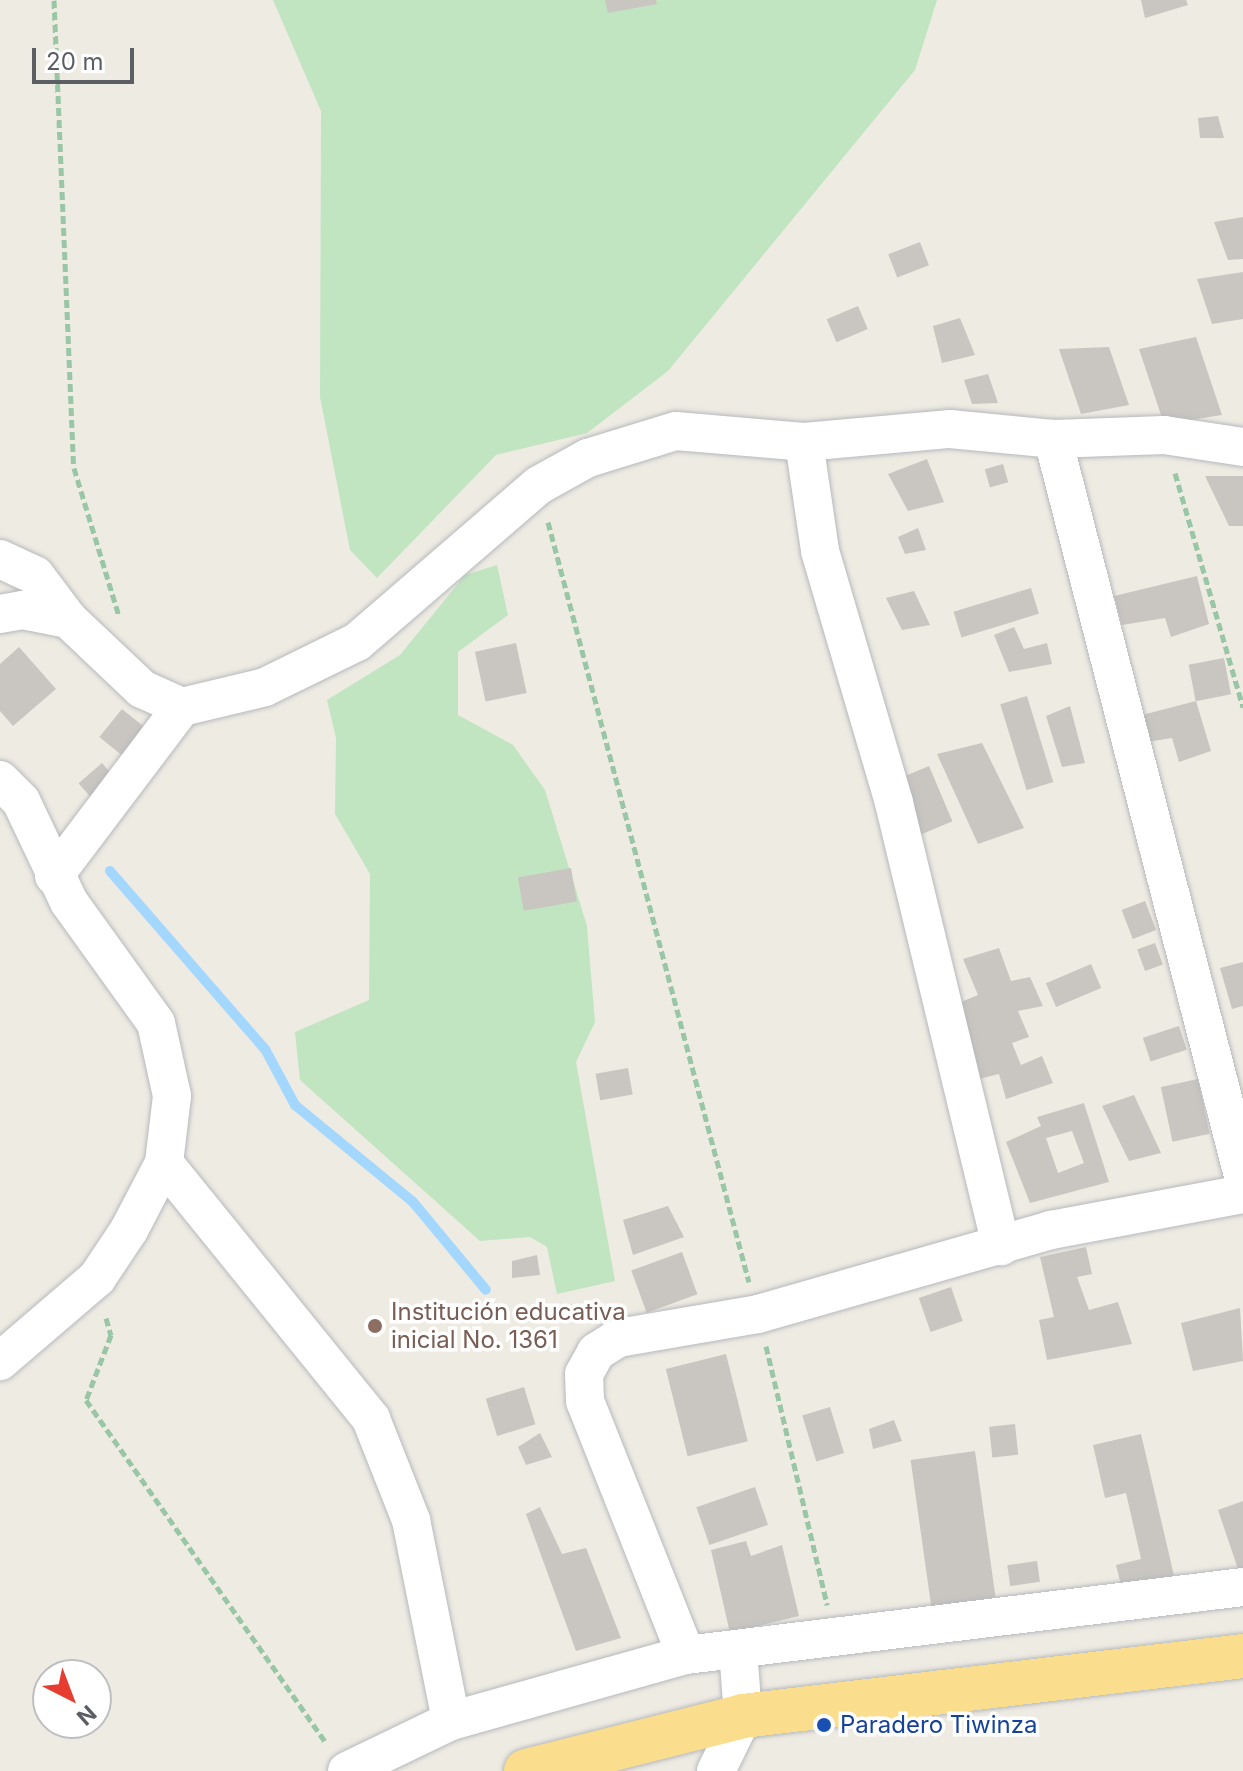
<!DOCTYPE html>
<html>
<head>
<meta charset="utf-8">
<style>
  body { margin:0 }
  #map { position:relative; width:1243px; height:1771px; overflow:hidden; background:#eeebe3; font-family:Inter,sans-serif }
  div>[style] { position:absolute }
  .green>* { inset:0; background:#c0e5c0 }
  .stream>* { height:10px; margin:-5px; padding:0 5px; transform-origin:5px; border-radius:5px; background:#a3d7fe }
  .building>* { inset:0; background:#c9c6c1; transform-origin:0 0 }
  .path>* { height:5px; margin-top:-2.5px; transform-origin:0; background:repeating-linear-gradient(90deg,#99c6a5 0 8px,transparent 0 12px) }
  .roads { filter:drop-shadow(0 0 2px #b6b9bd) drop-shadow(0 0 2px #b6b9bd) }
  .minor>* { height:38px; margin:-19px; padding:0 19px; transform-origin:19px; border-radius:19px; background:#fff }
  .highway>* { height:44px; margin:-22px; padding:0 22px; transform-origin:22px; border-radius:22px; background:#fbde8d }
  .dots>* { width:22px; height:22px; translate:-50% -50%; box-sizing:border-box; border:4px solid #fff; border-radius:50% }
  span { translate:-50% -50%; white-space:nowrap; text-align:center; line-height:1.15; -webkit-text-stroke:7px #fff; paint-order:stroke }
  .education-label { font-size:24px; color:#785e54 }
  .left { translate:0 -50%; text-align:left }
  .transit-label { font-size:24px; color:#164399 }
  .north { position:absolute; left:32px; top:1659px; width:80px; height:80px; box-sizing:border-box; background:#fff; border:2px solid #bdbfc1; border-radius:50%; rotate:138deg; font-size:22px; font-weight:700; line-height:32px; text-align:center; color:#5b5f64 }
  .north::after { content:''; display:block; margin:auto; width:28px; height:36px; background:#e73c30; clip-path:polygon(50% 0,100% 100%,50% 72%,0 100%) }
  .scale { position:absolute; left:32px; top:48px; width:102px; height:36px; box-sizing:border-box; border:4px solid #5b5f64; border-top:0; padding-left:10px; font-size:24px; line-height:28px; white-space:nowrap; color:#5b5f64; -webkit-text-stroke:6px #fff; paint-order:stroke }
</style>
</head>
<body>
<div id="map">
  <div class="green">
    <i style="clip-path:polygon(273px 0,937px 0,915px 70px,668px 371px,587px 433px,496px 455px,377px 578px,350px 550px,320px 397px,321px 111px)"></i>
    <i style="clip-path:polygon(497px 565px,508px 615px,458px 652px,458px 715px,513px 745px,545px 790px,587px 926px,595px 1022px,576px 1062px,615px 1281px,557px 1294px,547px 1247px,530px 1237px,480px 1241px,300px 1080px,295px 1032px,369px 1000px,370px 874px,335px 814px,336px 738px,327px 700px,400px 655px,465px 575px)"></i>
  </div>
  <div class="stream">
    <i style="left:110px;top:871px;width:236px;rotate:49deg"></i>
    <i style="left:265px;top:1049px;width:64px;rotate:61.8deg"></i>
    <i style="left:295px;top:1105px;width:153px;rotate:39.4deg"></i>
    <i style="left:413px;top:1202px;width:114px;rotate:50.3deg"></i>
  </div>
  <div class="building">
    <i style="clip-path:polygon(605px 0,656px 0,657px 4px,608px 13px)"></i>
    <i style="clip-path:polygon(1141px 0,1186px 0,1188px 5px,1145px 18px)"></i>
    <i style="clip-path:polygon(1218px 116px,1224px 138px,1200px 138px,1198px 118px)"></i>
    <i style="clip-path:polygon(1243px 217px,1243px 259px,1228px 260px,1214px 222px)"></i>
    <i style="left:920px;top:242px;width:25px;height:34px;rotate:69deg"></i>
    <i style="clip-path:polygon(1243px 272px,1243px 319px,1212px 324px,1197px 279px)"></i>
    <i style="left:858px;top:306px;width:25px;height:34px;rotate:67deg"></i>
    <i style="clip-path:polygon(960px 318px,975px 355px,942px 363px,933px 326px)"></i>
    <i style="clip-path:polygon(1196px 337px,1222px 415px,1164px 424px,1139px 349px)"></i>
    <i style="clip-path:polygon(1109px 347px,1129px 405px,1081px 414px,1059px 349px)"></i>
    <i style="clip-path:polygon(988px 374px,998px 403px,972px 404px,964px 380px)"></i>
    <i style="clip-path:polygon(927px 459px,944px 502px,908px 511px,888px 474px)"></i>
    <i style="left:1003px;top:464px;width:19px;height:19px;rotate:74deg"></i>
    <i style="clip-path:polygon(1205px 476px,1243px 476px,1243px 526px,1229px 526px)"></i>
    <i style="clip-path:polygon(918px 528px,926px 550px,905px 554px,898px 537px)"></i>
    <i style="clip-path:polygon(1197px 576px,1209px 624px,1171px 637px,1165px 618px,1122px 625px,1114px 596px)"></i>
    <i style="left:1031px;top:588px;width:27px;height:81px;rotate:73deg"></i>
    <i style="clip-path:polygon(914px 591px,930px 625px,902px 630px,886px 598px)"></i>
    <i style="clip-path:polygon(1014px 627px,1024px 649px,1047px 643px,1052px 664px,1009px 672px,994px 635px)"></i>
    <i style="left:516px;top:643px;width:51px;height:42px;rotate:78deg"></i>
    <i style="clip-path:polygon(19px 647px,56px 689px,13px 726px,0 711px,0 664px)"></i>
    <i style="left:1224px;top:658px;width:37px;height:36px;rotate:79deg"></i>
    <i style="left:1027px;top:696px;width:90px;height:28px;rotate:73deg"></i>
    <i style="clip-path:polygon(1196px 701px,1211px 751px,1179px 762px,1172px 738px,1147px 742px,1142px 715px)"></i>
    <i style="clip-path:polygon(1070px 706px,1085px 763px,1062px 767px,1046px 716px)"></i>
    <i style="left:122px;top:709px;width:45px;height:36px;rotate:39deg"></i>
    <i style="clip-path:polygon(982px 743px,1024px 828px,978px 844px,937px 754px)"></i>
    <i style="left:102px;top:763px;width:32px;height:31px;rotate:49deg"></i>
    <i style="left:929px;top:766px;width:60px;height:38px;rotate:67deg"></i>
    <i style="left:571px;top:868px;width:34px;height:54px;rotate:80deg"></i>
    <i style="left:1145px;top:901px;width:31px;height:25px;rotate:69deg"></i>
    <i style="left:1155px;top:943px;width:23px;height:19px;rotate:70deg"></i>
    <i style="clip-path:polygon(999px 948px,1011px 981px,1030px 977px,1043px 1006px,1018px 1011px,1029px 1037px,1012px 1043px,1021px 1065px,1042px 1056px,1053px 1083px,1006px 1099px,999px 1074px,979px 1079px,951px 1006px,978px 995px,963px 959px)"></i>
    <i style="clip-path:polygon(1243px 962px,1243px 1006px,1232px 1009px,1220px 968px)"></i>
    <i style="left:1091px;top:964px;width:26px;height:49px;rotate:67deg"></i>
    <i style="left:1179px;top:1026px;width:25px;height:38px;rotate:72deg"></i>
    <i style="left:628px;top:1068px;width:27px;height:33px;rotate:80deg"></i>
    <i style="left:1198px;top:1079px;width:56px;height:38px;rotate:78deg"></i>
    <i style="clip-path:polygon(1134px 1095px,1161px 1153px,1129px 1161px,1102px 1106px)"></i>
    <i style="clip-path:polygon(evenodd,1084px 1103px,1109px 1182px,1030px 1203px,1006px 1142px,1041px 1126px,1037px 1117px,1084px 1103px,1072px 1131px,1084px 1163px,1058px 1173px,1046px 1138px,1072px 1131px)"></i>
    <i style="clip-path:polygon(668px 1206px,684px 1237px,633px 1255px,623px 1220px)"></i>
    <i style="clip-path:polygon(1086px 1247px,1092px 1274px,1077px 1277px,1089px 1310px,1118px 1302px,1132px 1344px,1047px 1360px,1039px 1320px,1054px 1317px,1040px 1257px)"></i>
    <i style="left:682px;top:1252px;width:45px;height:54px;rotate:70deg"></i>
    <i style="clip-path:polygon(537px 1255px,540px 1275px,512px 1278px,512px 1261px)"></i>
    <i style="left:951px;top:1287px;width:36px;height:34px;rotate:71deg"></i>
    <i style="clip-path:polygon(1240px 1308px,1243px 1361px,1193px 1371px,1181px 1323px)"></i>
    <i style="left:726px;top:1354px;width:90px;height:62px;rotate:76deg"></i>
    <i style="left:524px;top:1387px;width:39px;height:40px;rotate:73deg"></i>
    <i style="left:830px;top:1407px;width:48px;height:29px;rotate:73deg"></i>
    <i style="clip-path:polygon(894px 1420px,902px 1441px,873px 1449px,869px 1429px)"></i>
    <i style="left:1015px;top:1424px;width:31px;height:26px;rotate:84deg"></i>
    <i style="clip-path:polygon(540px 1433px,552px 1457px,526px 1465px,518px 1447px)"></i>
    <i style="clip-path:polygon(1141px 1434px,1175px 1580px,1123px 1593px,1116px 1565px,1141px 1559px,1126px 1493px,1105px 1498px,1093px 1445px)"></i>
    <i style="left:975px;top:1451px;width:148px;height:65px;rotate:82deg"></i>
    <i style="left:755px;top:1487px;width:40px;height:62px;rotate:71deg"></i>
    <i style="clip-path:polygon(1243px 1501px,1243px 1568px,1238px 1569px,1218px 1510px)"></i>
    <i style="clip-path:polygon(540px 1507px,562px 1554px,586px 1548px,621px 1638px,576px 1651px,526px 1514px)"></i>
    <i style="clip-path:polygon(746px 1541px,751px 1556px,782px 1545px,799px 1616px,730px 1633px,711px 1550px)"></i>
    <i style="left:1037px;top:1561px;width:21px;height:30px;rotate:82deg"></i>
  </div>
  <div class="path">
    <i style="left:54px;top:0;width:468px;rotate:87.6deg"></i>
    <i style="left:74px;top:468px;width:155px;rotate:73.1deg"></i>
    <i style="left:1175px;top:473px;width:244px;rotate:73.8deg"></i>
    <i style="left:548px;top:522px;width:786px;rotate:75.19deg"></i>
    <i style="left:106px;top:1318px;width:18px;rotate:74deg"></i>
    <i style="left:111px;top:1335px;width:70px;rotate:111deg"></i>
    <i style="left:86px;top:1400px;width:419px;rotate:55deg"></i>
    <i style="left:766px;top:1346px;width:266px;rotate:76.7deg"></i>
  </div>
  <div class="roads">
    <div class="minor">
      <i style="left:1053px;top:439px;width:761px;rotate:75.54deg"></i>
      <i style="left:804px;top:442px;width:110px;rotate:81.6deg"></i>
      <i style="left:820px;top:551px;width:263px;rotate:73.6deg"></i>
      <i style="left:894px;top:803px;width:456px;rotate:76.4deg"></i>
      <i style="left:0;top:559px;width:38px;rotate:25deg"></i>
      <i style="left:35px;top:575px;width:55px;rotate:53.1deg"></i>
      <i style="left:68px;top:619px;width:102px;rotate:43.4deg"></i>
      <i style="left:142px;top:689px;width:44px;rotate:24.2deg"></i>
      <i style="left:182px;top:707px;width:85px;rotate:-13.5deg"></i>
      <i style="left:265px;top:687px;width:102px;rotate:-26.1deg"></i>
      <i style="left:357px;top:642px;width:240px;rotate:-40.8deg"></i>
      <i style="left:539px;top:485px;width:56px;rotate:-28.9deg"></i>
      <i style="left:588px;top:458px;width:92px;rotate:-17.1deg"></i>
      <i style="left:676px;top:431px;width:128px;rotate:4.9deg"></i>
      <i style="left:804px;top:442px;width:147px;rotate:-5.1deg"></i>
      <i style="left:950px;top:429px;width:103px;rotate:5.5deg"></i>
      <i style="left:1053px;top:439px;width:111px;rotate:-2.1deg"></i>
      <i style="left:1164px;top:435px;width:80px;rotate:8.6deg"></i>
      <i style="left:0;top:614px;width:23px;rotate:-10deg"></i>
      <i style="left:23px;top:610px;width:46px;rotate:11.3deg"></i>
      <i style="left:0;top:780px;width:30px;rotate:45deg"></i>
      <i style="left:21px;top:801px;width:112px;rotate:64.6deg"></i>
      <i style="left:69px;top:902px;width:149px;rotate:54.3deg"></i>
      <i style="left:156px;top:1023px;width:75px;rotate:77.6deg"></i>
      <i style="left:172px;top:1096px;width:67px;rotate:96.8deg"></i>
      <i style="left:164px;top:1163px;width:76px;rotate:117.6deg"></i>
      <i style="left:129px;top:1230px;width:58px;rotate:123.7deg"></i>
      <i style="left:97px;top:1278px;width:128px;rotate:139.4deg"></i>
      <i style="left:54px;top:876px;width:212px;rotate:-52.9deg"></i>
      <i style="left:164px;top:1163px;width:329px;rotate:51deg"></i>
      <i style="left:371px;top:1419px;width:109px;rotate:68.4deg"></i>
      <i style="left:411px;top:1520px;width:205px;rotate:78.7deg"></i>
      <i style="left:686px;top:1655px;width:273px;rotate:-111.7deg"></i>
      <i style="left:585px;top:1401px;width:27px;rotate:-92deg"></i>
      <i style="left:584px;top:1374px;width:25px;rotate:-61deg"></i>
      <i style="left:596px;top:1352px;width:26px;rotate:-32deg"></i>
      <i style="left:618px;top:1338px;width:142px;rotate:-9.7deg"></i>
      <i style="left:758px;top:1314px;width:305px;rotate:-16deg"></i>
      <i style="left:1051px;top:1230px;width:195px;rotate:-10.6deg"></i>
      <i style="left:347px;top:1771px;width:115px;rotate:-25.7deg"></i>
      <i style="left:451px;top:1721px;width:244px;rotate:-15.7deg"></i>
      <i style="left:686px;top:1655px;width:561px;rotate:-6.96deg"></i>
      <i style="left:716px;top:1771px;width:61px;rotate:-63.9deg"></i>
      <i style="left:743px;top:1716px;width:67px;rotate:-94.3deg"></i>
    </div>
    <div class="highway">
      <i style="left:526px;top:1771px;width:224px;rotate:-14.2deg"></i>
      <i style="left:743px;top:1716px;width:504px;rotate:-6.84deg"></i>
    </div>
  </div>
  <div class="dots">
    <i style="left:375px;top:1326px;background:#8d6e63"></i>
    <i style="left:824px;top:1725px;background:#1a4fb4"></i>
  </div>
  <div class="education-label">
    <span class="left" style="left:391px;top:1326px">Institución educativa<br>inicial No. 1361</span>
  </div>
  <div class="transit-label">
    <span class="left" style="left:840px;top:1725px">Paradero Tiwinza</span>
  </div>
  <div class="north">N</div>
  <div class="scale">20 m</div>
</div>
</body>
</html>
